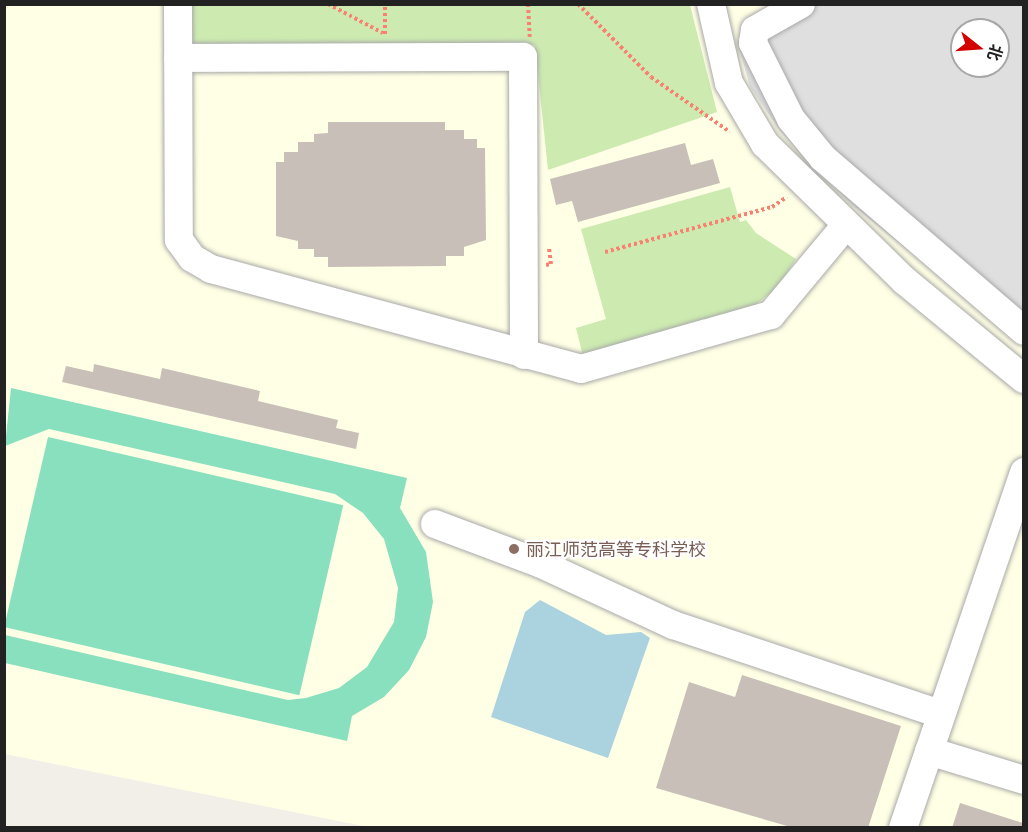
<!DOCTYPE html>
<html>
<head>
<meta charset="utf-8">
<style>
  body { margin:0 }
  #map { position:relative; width:1028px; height:832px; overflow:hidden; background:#f2efe9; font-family:"Noto Sans","Noto Sans SC",sans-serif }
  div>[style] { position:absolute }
  .residential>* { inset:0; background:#e0dfdf }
  .education>* { inset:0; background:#ffffe5 }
  .grass>* { inset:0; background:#cdebb0 }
  .pitch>* { inset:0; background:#88e0be; transform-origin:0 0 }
  .water>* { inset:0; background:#aad3df }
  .building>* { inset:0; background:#c7bfb8 }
  .path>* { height:4px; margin-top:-2px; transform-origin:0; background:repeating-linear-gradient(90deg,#fa8072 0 3px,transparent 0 6px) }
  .roads { filter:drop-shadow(0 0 2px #a9a9a9) drop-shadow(0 0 2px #a9a9a9) }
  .minor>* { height:28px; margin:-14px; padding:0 14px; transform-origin:14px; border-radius:14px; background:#fff }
  .dots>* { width:16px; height:16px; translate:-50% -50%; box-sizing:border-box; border:3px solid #fff; border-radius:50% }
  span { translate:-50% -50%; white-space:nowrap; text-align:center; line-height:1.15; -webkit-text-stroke:4.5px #fff; paint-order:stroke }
  .education-label { font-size:18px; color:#785e54 }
  .left { translate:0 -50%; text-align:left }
  .frame { position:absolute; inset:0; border:6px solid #222; pointer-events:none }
  .north { position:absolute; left:950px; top:18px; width:60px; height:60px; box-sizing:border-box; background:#fff; border:2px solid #a7a7a7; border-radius:50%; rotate:107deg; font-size:16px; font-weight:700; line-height:24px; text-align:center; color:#222 }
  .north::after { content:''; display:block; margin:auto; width:21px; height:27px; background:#d40000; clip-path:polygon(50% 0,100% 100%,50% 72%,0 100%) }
</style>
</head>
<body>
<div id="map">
  <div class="residential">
    <i style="clip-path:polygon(evenodd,786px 5px,1023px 5px,1023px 343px,852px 205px,780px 130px,750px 87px,737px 41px,786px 5px,962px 30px,998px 30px,998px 66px,962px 66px,962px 30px)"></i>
  </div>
  <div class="education">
    <i style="clip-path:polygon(4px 5px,786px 5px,737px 41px,750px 87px,779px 130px,852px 205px,1023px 343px,1023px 827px,368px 827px,5px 754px)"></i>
  </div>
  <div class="grass">
    <i style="clip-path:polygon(189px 5px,690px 5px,717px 112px,548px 170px,535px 45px,190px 51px)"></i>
    <i style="clip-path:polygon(730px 187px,740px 222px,746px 220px,756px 233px,796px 259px,778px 287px,755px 305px,583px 356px,576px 328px,606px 319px,581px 229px)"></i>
  </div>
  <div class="pitch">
    <i style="clip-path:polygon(11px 388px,407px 478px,400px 508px,426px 552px,433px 602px,426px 637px,409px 670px,384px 697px,352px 716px,347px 741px,5px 663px,5px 635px,288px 700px,306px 698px,339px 688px,367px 667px,394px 622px,398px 588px,384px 539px,363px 513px,335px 494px,49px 429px,5px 446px)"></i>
    <i style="left:48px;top:437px;width:303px;height:195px;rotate:13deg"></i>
  </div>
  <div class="water">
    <i style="clip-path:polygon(540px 600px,606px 635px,641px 632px,650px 638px,608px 758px,491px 717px,525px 612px)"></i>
  </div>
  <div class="building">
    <i style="clip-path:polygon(328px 122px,445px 122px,445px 130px,464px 130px,464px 139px,477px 139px,477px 148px,485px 148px,486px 240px,464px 247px,464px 256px,446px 256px,446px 266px,328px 267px,328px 257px,314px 257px,314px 249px,298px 249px,298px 241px,276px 236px,276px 162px,284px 162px,284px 152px,298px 152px,298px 142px,314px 142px,314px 134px,328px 133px)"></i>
    <i style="clip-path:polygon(685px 143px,691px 165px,713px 159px,720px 183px,578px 222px,572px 201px,556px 205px,550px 179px)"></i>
    <i style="clip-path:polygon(94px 364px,160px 379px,162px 368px,260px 391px,258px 401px,338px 420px,336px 428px,359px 433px,356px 449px,62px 382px,66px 366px,93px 372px)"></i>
    <i style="clip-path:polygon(742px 675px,901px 726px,868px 828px,794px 828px,656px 788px,689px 682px,735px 697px)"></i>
    <i style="clip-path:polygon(960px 803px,1023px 823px,1023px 828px,952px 828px)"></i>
  </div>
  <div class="path">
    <i style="left:328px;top:4px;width:62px;rotate:27.8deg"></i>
    <i style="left:528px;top:4px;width:33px;rotate:87deg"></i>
    <i style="left:578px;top:4px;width:103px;rotate:45deg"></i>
    <i style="left:651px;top:77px;width:96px;rotate:34.8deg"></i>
    <i style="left:385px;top:34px;width:30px;rotate:-90deg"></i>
    <i style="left:605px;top:252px;width:173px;rotate:-15.1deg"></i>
    <i style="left:772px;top:207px;width:18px;rotate:-34deg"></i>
    <i style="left:546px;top:265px;width:5px;rotate:-11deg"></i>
    <i style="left:551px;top:264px;width:17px;rotate:-97deg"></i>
  </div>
  <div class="roads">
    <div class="minor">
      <i style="left:178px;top:4px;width:236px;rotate:89.8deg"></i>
      <i style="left:179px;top:240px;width:22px;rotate:54deg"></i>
      <i style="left:192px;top:258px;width:22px;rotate:30deg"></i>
      <i style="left:211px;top:269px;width:383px;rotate:15.1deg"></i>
      <i style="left:581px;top:369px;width:198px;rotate:-15.9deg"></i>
      <i style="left:771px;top:315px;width:117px;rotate:-50.2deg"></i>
      <i style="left:711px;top:4px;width:81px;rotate:77.2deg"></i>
      <i style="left:729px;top:83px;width:71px;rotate:59.5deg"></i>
      <i style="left:765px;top:144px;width:196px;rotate:44.4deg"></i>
      <i style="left:905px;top:281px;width:154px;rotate:39.5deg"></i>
      <i style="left:801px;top:4px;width:53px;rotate:150.5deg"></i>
      <i style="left:755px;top:30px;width:13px;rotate:99deg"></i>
      <i style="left:753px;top:43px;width:85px;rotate:63.4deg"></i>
      <i style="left:791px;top:119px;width:50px;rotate:50.6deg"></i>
      <i style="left:823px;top:158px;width:265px;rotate:40.7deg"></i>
      <i style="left:178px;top:58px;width:345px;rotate:-0.2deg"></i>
      <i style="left:523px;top:57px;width:298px;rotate:89.8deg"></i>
      <i style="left:435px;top:524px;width:111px;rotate:20.6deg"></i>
      <i style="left:539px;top:563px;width:148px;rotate:24.8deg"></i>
      <i style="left:673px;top:625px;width:282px;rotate:18.4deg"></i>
      <i style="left:929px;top:751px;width:99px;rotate:17deg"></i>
      <i style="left:903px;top:828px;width:376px;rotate:-71.2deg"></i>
    </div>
  </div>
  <div class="dots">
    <i style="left:514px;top:549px;background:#8d6e63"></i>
  </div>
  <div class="education-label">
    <span class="left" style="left:526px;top:549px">丽江师范高等专科学校</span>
  </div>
  <div class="frame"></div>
  <div class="north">北</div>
</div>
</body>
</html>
